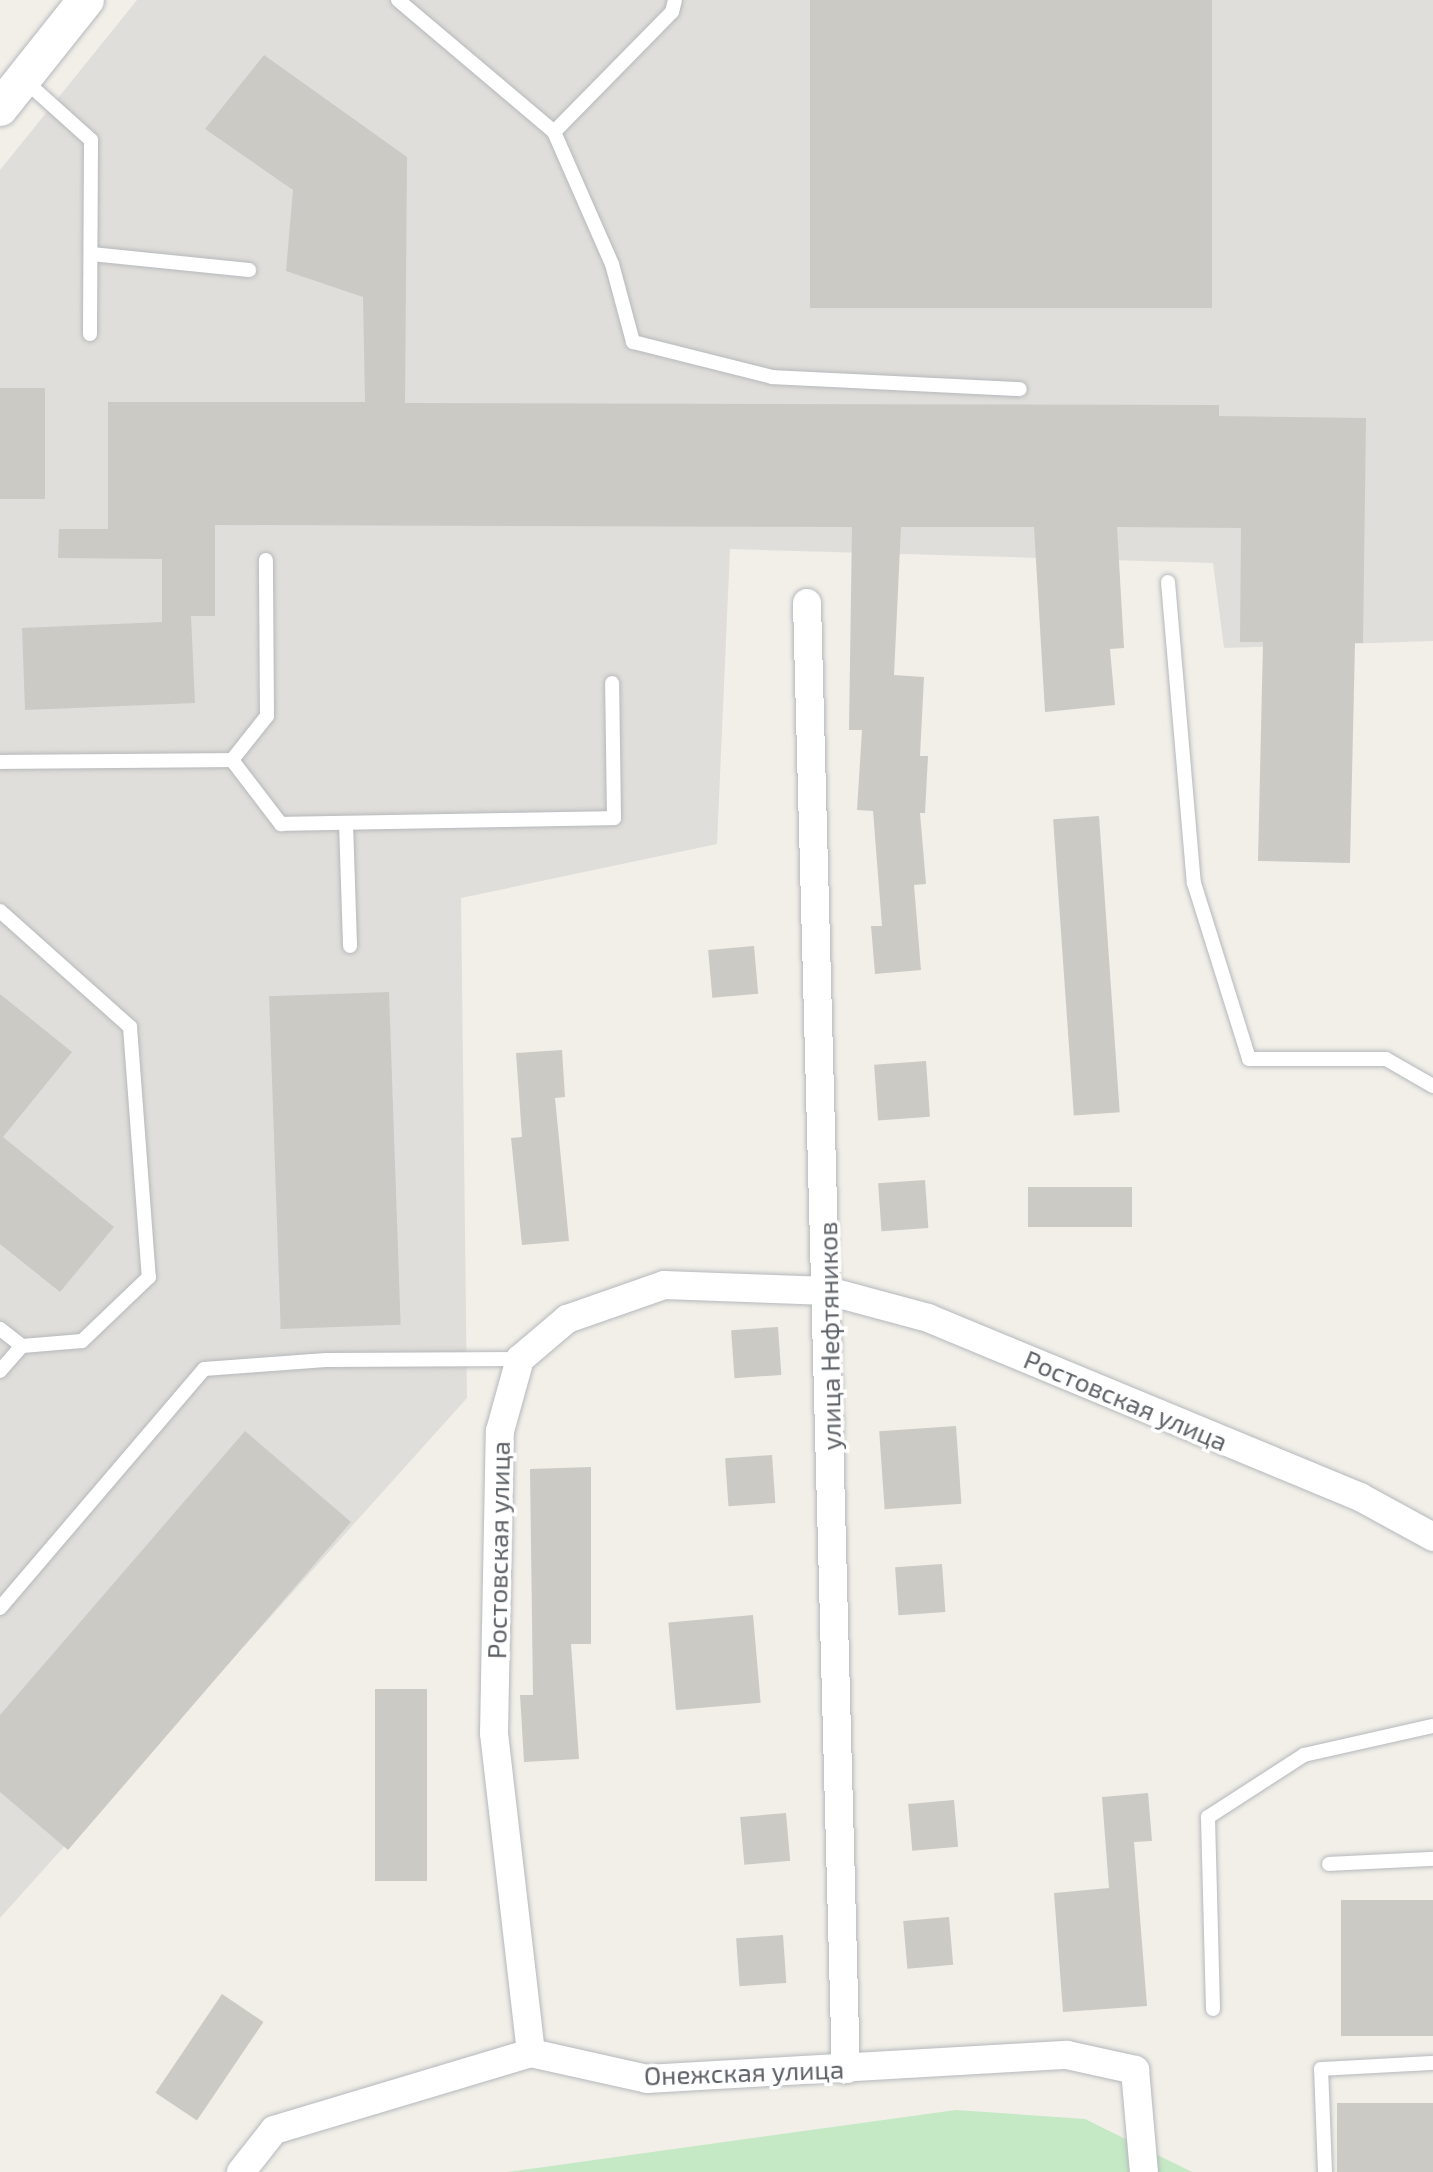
<!DOCTYPE html>
<html>
<head>
<meta charset="utf-8">
<style>
  body { margin:0 }
  #map { position:relative; width:1433px; height:2172px; overflow:hidden; background:#f1efe8; font-family:"Exo 2",sans-serif }
  div>[style] { position:absolute }
  .industrial>* { inset:0; background:#e0deda }
  .green>* { inset:0; background:#c5e8c5 }
  .building>* { inset:0; background:#cccac5; transform-origin:0 0 }
  .roads { filter:drop-shadow(0 0 2px #b5b8bc) drop-shadow(0 0 2px #b5b8bc) }
  .service>* { height:14px; margin:-7px; padding:0 7px; transform-origin:7px; border-radius:7px; background:#fff }
  .minor>* { height:28px; margin:-14px; padding:0 14px; transform-origin:14px; border-radius:14px; background:#fff }
  .tertiary>* { height:36px; margin:-18px; padding:0 18px; transform-origin:18px; border-radius:18px; background:#fff }
  span { translate:-50% -50%; white-space:nowrap; text-align:center; line-height:1.15; -webkit-text-stroke:7px #fff; paint-order:stroke }
  .street-label { font-size:26px; color:#5f6368 }
</style>
</head>
<body>
<div id="map">
  <div class="industrial">
    <i style="clip-path:polygon(137px 0,1433px 0,1433px 641px,1224px 648px,1213px 563px,730px 549px,717px 844px,461px 898px,467px 1398px,0 1918px,0 170px)"></i>
  </div>
  <div class="green">
    <i style="clip-path:polygon(956px 2110px,1085px 2119px,1192px 2172px,508px 2172px)"></i>
  </div>
  <div class="building">
    <i style="left:810px;top:0;width:402px;height:308px"></i>
    <i style="clip-path:polygon(264px 55px,407px 157px,405px 403px,1219px 405px,1219px 416px,1366px 418px,1363px 643px,1355px 643px,1350px 863px,1258px 861px,1263px 642px,1240px 642px,1241px 528px,1117px 527px,1124px 648px,1110px 649px,1115px 705px,1045px 712px,1034px 527px,901px 527px,894px 675px,924px 677px,920px 756px,928px 756px,925px 813px,920px 813px,926px 884px,914px 885px,921px 970px,875px 974px,871px 926px,882px 926px,873px 811px,857px 810px,862px 730px,849px 730px,852px 527px,215px 525px,215px 616px,191px 616px,195px 703px,25px 710px,22px 628px,162px 622px,162px 559px,58px 558px,59px 529px,108px 529px,108px 402px,365px 402px,363px 297px,286px 271px,293px 190px,205px 129px)"></i>
    <i style="left:0;top:388px;width:45px;height:111px"></i>
    <i style="left:1099px;top:816px;width:297px;height:46px;rotate:86deg"></i>
    <i style="left:754px;top:946px;width:48px;height:46px;rotate:85deg"></i>
    <i style="left:389px;top:992px;width:333px;height:120px;rotate:88deg"></i>
    <i style="clip-path:polygon(0 994px,72px 1052px,3px 1137px,114px 1227px,60px 1292px,0 1244px)"></i>
    <i style="clip-path:polygon(562px 1050px,565px 1097px,555px 1098px,569px 1241px,522px 1245px,511px 1138px,522px 1137px,516px 1053px)"></i>
    <i style="left:926px;top:1061px;width:56px;height:52px;rotate:86deg"></i>
    <i style="left:925px;top:1180px;width:48px;height:47px;rotate:86deg"></i>
    <i style="left:1028px;top:1187px;width:104px;height:40px"></i>
    <i style="left:778px;top:1327px;width:48px;height:47px;rotate:86deg"></i>
    <i style="left:956px;top:1426px;width:78px;height:77px;rotate:86deg"></i>
    <i style="clip-path:polygon(245px 1431px,351px 1522px,68px 1850px,0 1792px,0 1715px)"></i>
    <i style="left:772px;top:1455px;width:48px;height:47px;rotate:86deg"></i>
    <i style="clip-path:polygon(591px 1467px,591px 1644px,571px 1644px,579px 1759px,524px 1762px,520px 1695px,533px 1695px,530px 1469px)"></i>
    <i style="left:942px;top:1564px;width:48px;height:47px;rotate:86deg"></i>
    <i style="left:753px;top:1615px;width:88px;height:85px;rotate:85deg"></i>
    <i style="left:375px;top:1689px;width:52px;height:192px"></i>
    <i style="clip-path:polygon(1148px 1793px,1152px 1841px,1134px 1842px,1147px 2006px,1063px 2012px,1054px 1893px,1109px 1888px,1102px 1797px)"></i>
    <i style="left:954px;top:1800px;width:47px;height:46px;rotate:85deg"></i>
    <i style="left:786px;top:1813px;width:48px;height:46px;rotate:85deg"></i>
    <i style="left:1433px;top:1900px;width:136px;height:92px;rotate:90deg"></i>
    <i style="left:949px;top:1917px;width:48px;height:46px;rotate:85deg"></i>
    <i style="left:783px;top:1935px;width:48px;height:47px;rotate:86deg"></i>
    <i style="left:222px;top:1994px;width:50px;height:119px;rotate:34deg"></i>
    <i style="left:1433px;top:2103px;width:69px;height:96px;rotate:90deg"></i>
  </div>
  <div class="roads">
    <div class="service">
      <i style="left:398px;top:0;width:204px;rotate:40.2deg"></i>
      <i style="left:554px;top:132px;width:168px;rotate:-45.5deg"></i>
      <i style="left:672px;top:12px;width:12px;rotate:-76deg"></i>
      <i style="left:23px;top:79px;width:91px;rotate:41.9deg"></i>
      <i style="left:91px;top:140px;width:194px;rotate:90.3deg"></i>
      <i style="left:554px;top:132px;width:144px;rotate:66.3deg"></i>
      <i style="left:612px;top:264px;width:81px;rotate:74.9deg"></i>
      <i style="left:633px;top:342px;width:143px;rotate:14.1deg"></i>
      <i style="left:772px;top:377px;width:248px;rotate:2.8deg"></i>
      <i style="left:91px;top:254px;width:159px;rotate:5.8deg"></i>
      <i style="left:1168px;top:582px;width:302px;rotate:85.1deg"></i>
      <i style="left:1194px;top:883px;width:184px;rotate:72.6deg"></i>
      <i style="left:1249px;top:1059px;width:137px"></i>
      <i style="left:1386px;top:1059px;width:54px;rotate:29.9deg"></i>
      <i style="left:232px;top:760px;width:81px;rotate:52.6deg"></i>
      <i style="left:281px;top:824px;width:333px;rotate:-1deg"></i>
      <i style="left:614px;top:818px;width:135px;rotate:-90.8deg"></i>
      <i style="left:0;top:762px;width:232px;rotate:-0.5deg"></i>
      <i style="left:232px;top:760px;width:56px;rotate:-51.5deg"></i>
      <i style="left:267px;top:716px;width:156px;rotate:-90.4deg"></i>
      <i style="left:346px;top:823px;width:123px;rotate:88.1deg"></i>
      <i style="left:0;top:911px;width:174px;rotate:41.7deg"></i>
      <i style="left:130px;top:1027px;width:251px;rotate:85.7deg"></i>
      <i style="left:149px;top:1277px;width:93px;rotate:136.3deg"></i>
      <i style="left:82px;top:1341px;width:60px;rotate:175.2deg"></i>
      <i style="left:22px;top:1346px;width:28px;rotate:-142deg"></i>
      <i style="left:0;top:1371px;width:33px;rotate:-49deg"></i>
      <i style="left:0;top:1608px;width:314px;rotate:-49.5deg"></i>
      <i style="left:204px;top:1369px;width:122px;rotate:-4.2deg"></i>
      <i style="left:326px;top:1360px;width:194px;rotate:-0.3deg"></i>
      <i style="left:1329px;top:1864px;width:104px;rotate:-2.8deg"></i>
      <i style="left:1213px;top:2009px;width:192px;rotate:-91.5deg"></i>
      <i style="left:1208px;top:1817px;width:114px;rotate:-32.9deg"></i>
      <i style="left:1304px;top:1755px;width:132px;rotate:-12.7deg"></i>
      <i style="left:1325px;top:2172px;width:103px;rotate:-92.2deg"></i>
      <i style="left:1321px;top:2069px;width:112px;rotate:-3.1deg"></i>
    </div>
    <div class="minor">
      <i style="left:807px;top:603px;width:1467px;rotate:88.48deg"></i>
      <i style="left:531px;top:2053px;width:322px;rotate:-96.6deg"></i>
      <i style="left:494px;top:1733px;width:302px;rotate:-88.9deg"></i>
      <i style="left:500px;top:1431px;width:75px;rotate:-74.5deg"></i>
      <i style="left:520px;top:1359px;width:62px;rotate:-40.4deg"></i>
      <i style="left:567px;top:1319px;width:103px;rotate:-19.3deg"></i>
      <i style="left:664px;top:1285px;width:164px;rotate:2.1deg"></i>
      <i style="left:828px;top:1291px;width:104px;rotate:15.1deg"></i>
      <i style="left:928px;top:1318px;width:468px;rotate:22.5deg"></i>
      <i style="left:1360px;top:1497px;width:83px;rotate:28.7deg"></i>
      <i style="left:241px;top:2172px;width:53px;rotate:-51.8deg"></i>
      <i style="left:274px;top:2130px;width:268px;rotate:-16.7deg"></i>
      <i style="left:531px;top:2053px;width:119px;rotate:12.6deg"></i>
      <i style="left:647px;top:2079px;width:421px;rotate:-3.3deg"></i>
      <i style="left:1067px;top:2055px;width:70px;rotate:12.4deg"></i>
      <i style="left:1135px;top:2070px;width:102px;rotate:85deg"></i>
    </div>
    <div class="tertiary">
      <i style="left:0;top:108px;width:138px;rotate:-51.5deg"></i>
    </div>
  </div>
  <div class="street-label">
    <span style="left:829px;top:1336px;rotate:-91deg">улица Нефтяников</span>
    <span style="left:1126px;top:1400px;rotate:23deg">Ростовская улица</span>
    <span style="left:498px;top:1550px;rotate:-89deg">Ростовская улица</span>
    <span style="left:744px;top:2072px;rotate:-2deg">Онежская улица</span>
  </div>
</div>
</body>
</html>
